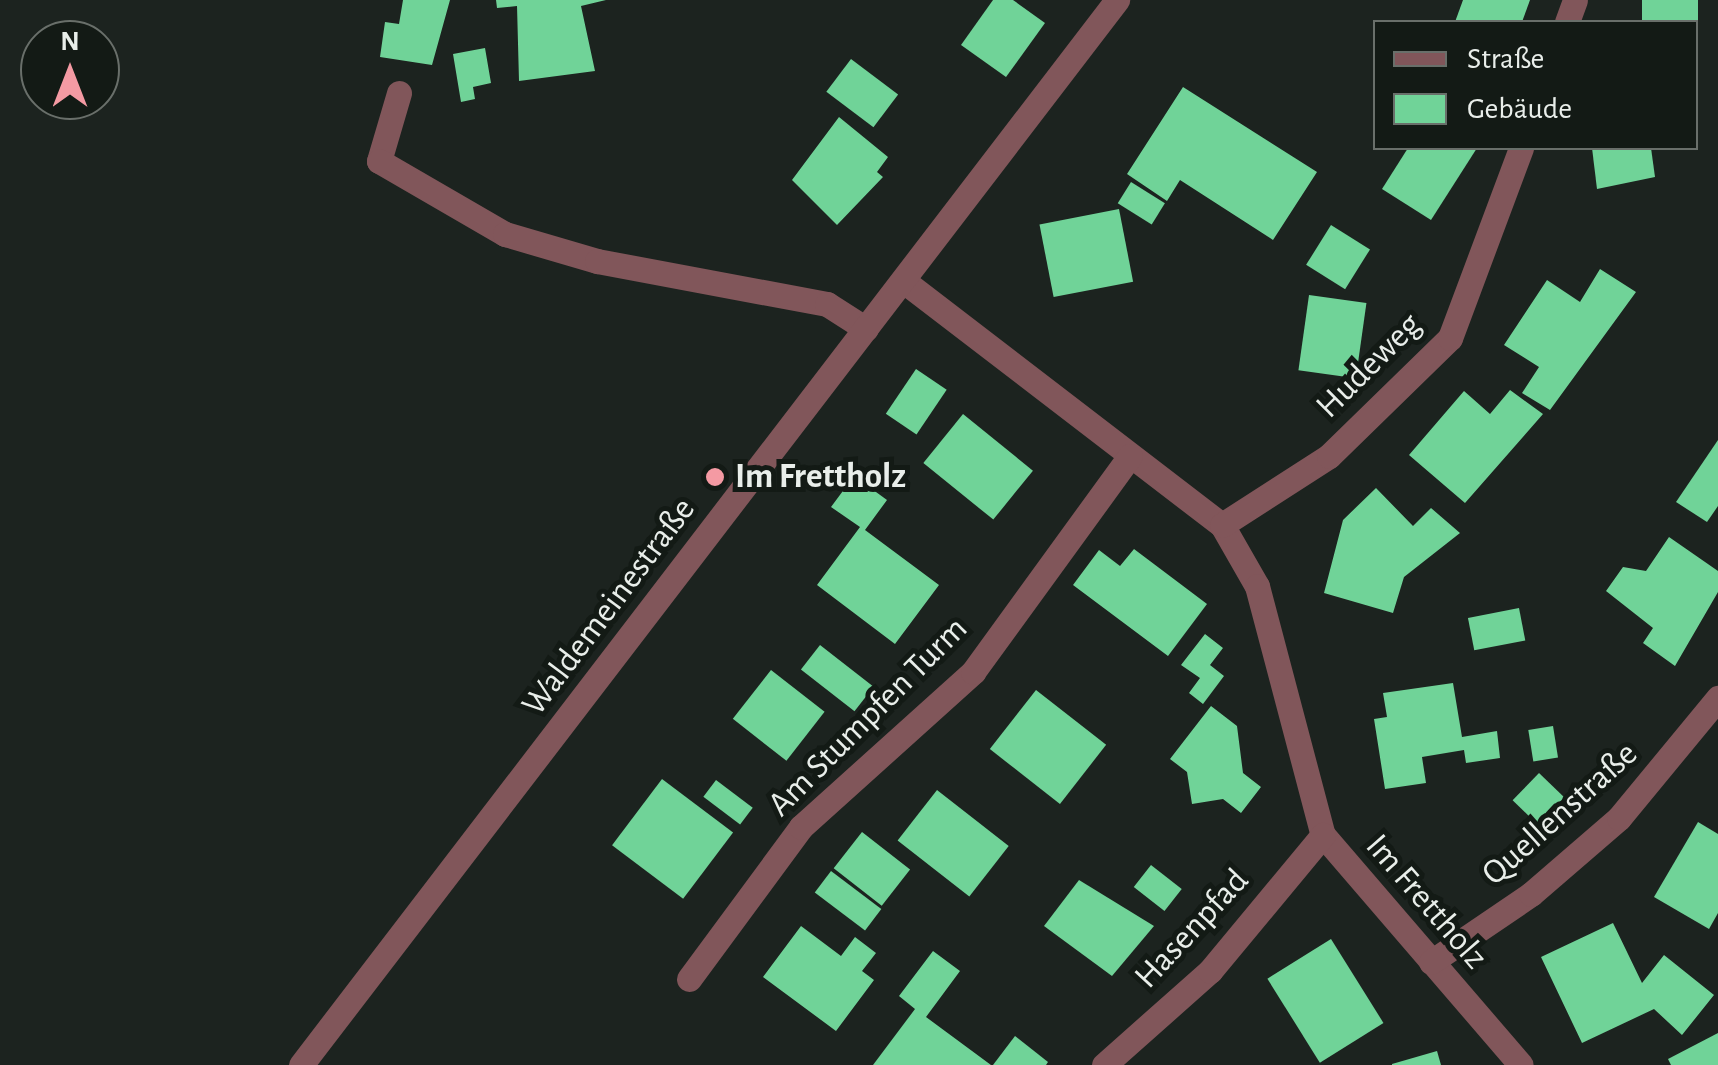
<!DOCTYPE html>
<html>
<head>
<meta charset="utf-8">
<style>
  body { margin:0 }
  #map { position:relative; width:1718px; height:1065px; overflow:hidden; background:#1c231f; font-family:"Alegreya Sans",sans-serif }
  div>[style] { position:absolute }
  .building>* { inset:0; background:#70d398; transform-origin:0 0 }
  .lane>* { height:25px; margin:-12.5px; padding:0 12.5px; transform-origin:12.5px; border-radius:12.5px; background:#81565a }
  .street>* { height:25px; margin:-12.5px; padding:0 12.5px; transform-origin:12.5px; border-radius:12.5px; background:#81565a }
  .dots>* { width:28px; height:28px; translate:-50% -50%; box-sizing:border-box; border:5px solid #131a15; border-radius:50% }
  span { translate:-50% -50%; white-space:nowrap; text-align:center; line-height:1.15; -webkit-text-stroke:10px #131a15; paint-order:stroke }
  .street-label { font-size:35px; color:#e9eeea }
  .poi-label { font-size:35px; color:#e9eeea; font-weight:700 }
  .left { translate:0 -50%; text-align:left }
  .legend { position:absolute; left:1373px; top:20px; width:325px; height:130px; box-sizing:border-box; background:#131a15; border:2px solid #696f6a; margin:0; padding:12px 18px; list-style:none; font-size:30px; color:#e9eeea }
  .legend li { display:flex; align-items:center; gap:20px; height:50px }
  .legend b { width:50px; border:2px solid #696f6a }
  .north { position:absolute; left:20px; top:20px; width:100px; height:100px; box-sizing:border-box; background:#131a15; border:2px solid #696f6a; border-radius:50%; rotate:0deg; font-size:28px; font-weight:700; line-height:40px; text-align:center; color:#e9eeea }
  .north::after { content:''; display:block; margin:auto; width:35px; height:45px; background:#f49aa3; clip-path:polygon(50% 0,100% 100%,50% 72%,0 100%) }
</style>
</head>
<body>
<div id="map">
  <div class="building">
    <i style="clip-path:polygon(403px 0,450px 0,432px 65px,380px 57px,385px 22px,399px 24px)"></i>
    <i style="clip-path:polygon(496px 0,606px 0,581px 6px,595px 71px,519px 81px,517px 6px,497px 8px)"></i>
    <i style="clip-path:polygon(993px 0,1013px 0,1045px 23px,1006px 77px,961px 45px)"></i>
    <i style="clip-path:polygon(1463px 0,1530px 0,1522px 22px,1455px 22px)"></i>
    <i style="left:1642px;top:0;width:56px;height:22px"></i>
    <i style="clip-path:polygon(485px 48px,491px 83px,473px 87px,475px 99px,461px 102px,453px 54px)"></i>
    <i style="left:851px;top:59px;width:59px;height:41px;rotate:37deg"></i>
    <i style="clip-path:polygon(1183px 87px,1317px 172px,1273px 240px,1180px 180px,1167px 201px,1127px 174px)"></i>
    <i style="clip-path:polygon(839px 117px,888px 157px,877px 172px,883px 177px,837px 225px,792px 180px)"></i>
    <i style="clip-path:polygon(1408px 148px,1477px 148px,1431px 220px,1382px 189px)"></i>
    <i style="clip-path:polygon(1592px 148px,1651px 148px,1655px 177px,1597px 189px)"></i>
    <i style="left:1131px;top:182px;width:40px;height:25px;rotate:32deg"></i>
    <i style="left:1119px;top:209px;width:74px;height:81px;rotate:79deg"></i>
    <i style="left:1331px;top:225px;width:46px;height:47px;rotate:32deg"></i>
    <i style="clip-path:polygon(1600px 269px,1636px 292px,1550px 410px,1522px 393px,1539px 367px,1504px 345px,1547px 280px,1580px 302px)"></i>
    <i style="left:1309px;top:295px;width:58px;height:76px;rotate:8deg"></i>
    <i style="left:916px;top:369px;width:37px;height:54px;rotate:34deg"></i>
    <i style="clip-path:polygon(1510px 390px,1543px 414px,1465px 503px,1409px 455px,1464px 391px,1490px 414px)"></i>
    <i style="left:963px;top:414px;width:90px;height:63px;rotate:39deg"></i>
    <i style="clip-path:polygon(1718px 440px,1718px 506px,1707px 522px,1676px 502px)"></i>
    <i style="clip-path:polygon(854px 476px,887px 500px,865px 530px,939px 585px,895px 644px,817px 585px,860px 527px,831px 507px)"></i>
    <i style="clip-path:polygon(1376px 488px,1413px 526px,1431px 508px,1460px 533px,1404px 577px,1393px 613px,1324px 593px,1343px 520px)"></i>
    <i style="clip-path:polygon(1669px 537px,1718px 571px,1718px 592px,1675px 666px,1643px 643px,1653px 628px,1606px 591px,1623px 567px,1646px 571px)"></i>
    <i style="clip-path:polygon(1134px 549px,1207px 604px,1168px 656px,1073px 585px,1099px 550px,1120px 566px)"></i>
    <i style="left:1519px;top:608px;width:33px;height:52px;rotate:79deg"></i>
    <i style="clip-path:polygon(1205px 634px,1223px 648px,1210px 665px,1224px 676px,1203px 704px,1189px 693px,1200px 678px,1181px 665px)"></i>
    <i style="left:820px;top:645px;width:68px;height:31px;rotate:38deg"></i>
    <i style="left:771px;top:670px;width:68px;height:62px;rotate:38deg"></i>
    <i style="clip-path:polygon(1453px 683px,1462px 737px,1497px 731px,1500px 758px,1466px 763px,1464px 750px,1422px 757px,1426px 783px,1385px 789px,1374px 719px,1387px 717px,1383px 693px)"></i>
    <i style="left:1036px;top:690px;width:89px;height:75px;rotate:38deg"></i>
    <i style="clip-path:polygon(1211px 706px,1237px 726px,1243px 773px,1261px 787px,1241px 813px,1223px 799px,1192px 804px,1187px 772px,1170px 759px)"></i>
    <i style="left:1553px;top:726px;width:32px;height:25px;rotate:81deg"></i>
    <i style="left:1539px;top:773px;width:35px;height:38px;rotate:44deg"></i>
    <i style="left:662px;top:779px;width:89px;height:83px;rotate:37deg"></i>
    <i style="left:716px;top:780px;width:46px;height:21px;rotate:37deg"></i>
    <i style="left:937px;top:790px;width:91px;height:64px;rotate:38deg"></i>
    <i style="clip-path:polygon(1698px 822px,1718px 834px,1718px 913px,1709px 929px,1654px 897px)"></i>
    <i style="left:862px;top:832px;width:61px;height:46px;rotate:38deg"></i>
    <i style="left:1151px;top:865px;width:39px;height:28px;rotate:38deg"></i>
    <i style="left:831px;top:871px;width:63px;height:27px;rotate:37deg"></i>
    <i style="clip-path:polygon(1079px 880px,1154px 926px,1112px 976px,1044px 926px)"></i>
    <i style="clip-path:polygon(1613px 923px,1642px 983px,1664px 955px,1714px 995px,1682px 1035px,1654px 1009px,1582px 1043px,1541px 957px)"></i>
    <i style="clip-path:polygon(801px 926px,841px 956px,855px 937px,876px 953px,862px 971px,874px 980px,836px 1031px,763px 977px)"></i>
    <i style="left:1331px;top:939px;width:99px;height:75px;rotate:58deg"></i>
    <i style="clip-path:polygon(933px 951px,960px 971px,926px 1017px,991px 1065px,873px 1065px,915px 1009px,899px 996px)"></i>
    <i style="clip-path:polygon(1718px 1033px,1718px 1065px,1671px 1065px,1668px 1059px)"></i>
    <i style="clip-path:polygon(1015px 1036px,1048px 1062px,1046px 1065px,993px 1065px)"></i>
    <i style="clip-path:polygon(1437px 1051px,1441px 1065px,1392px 1065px,1392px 1064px)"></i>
  </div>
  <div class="lane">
    <i style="left:399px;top:93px;width:71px;rotate:106.4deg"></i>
    <i style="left:379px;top:161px;width:146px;rotate:30.1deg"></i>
    <i style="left:505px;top:234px;width:96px;rotate:16.4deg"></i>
    <i style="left:597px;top:261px;width:234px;rotate:10.6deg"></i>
    <i style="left:827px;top:304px;width:46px;rotate:32.7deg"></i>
  </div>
  <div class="street">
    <i style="left:1567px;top:22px;width:23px;rotate:-70deg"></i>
    <i style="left:905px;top:282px;width:399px;rotate:37.5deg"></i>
    <i style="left:1222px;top:525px;width:70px;rotate:60.2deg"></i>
    <i style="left:1257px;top:586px;width:258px;rotate:75.2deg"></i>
    <i style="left:1323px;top:835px;width:303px;rotate:49.3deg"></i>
    <i style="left:1222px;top:525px;width:127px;rotate:-32.8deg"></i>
    <i style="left:1329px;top:456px;width:169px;rotate:-44.3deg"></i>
    <i style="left:1450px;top:338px;width:203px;rotate:-69.5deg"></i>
    <i style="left:1431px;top:962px;width:121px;rotate:-34.2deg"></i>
    <i style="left:1531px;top:894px;width:116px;rotate:-40.8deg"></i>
    <i style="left:1619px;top:818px;width:156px;rotate:-50.5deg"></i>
    <i style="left:689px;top:979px;width:189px;rotate:-53.6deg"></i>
    <i style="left:801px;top:827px;width:232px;rotate:-42deg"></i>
    <i style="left:973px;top:672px;width:267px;rotate:-54deg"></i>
    <i style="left:301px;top:1065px;width:1342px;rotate:-52.54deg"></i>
    <i style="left:1104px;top:1065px;width:142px;rotate:-41.6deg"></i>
    <i style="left:1210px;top:971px;width:177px;rotate:-50.3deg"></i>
  </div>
  <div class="dots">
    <i style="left:715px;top:477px;background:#f49aa3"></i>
  </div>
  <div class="street-label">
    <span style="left:1369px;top:366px;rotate:-45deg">Hudeweg</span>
    <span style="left:609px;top:607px;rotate:-53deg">Waldemeinestraße</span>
    <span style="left:868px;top:717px;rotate:-45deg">Am Stumpfen Turm</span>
    <span style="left:1560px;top:814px;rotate:-42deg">Quellenstraße</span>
    <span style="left:1426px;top:902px;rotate:49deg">Im Frettholz</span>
    <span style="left:1192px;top:929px;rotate:-47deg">Hasenpfad</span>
  </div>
  <div class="poi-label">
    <span class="left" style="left:735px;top:477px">Im Frettholz</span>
  </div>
  <ul class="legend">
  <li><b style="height:12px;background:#81565a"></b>Straße</li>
  <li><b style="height:28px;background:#70d398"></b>Gebäude</li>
  </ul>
  <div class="north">N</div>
</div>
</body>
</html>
